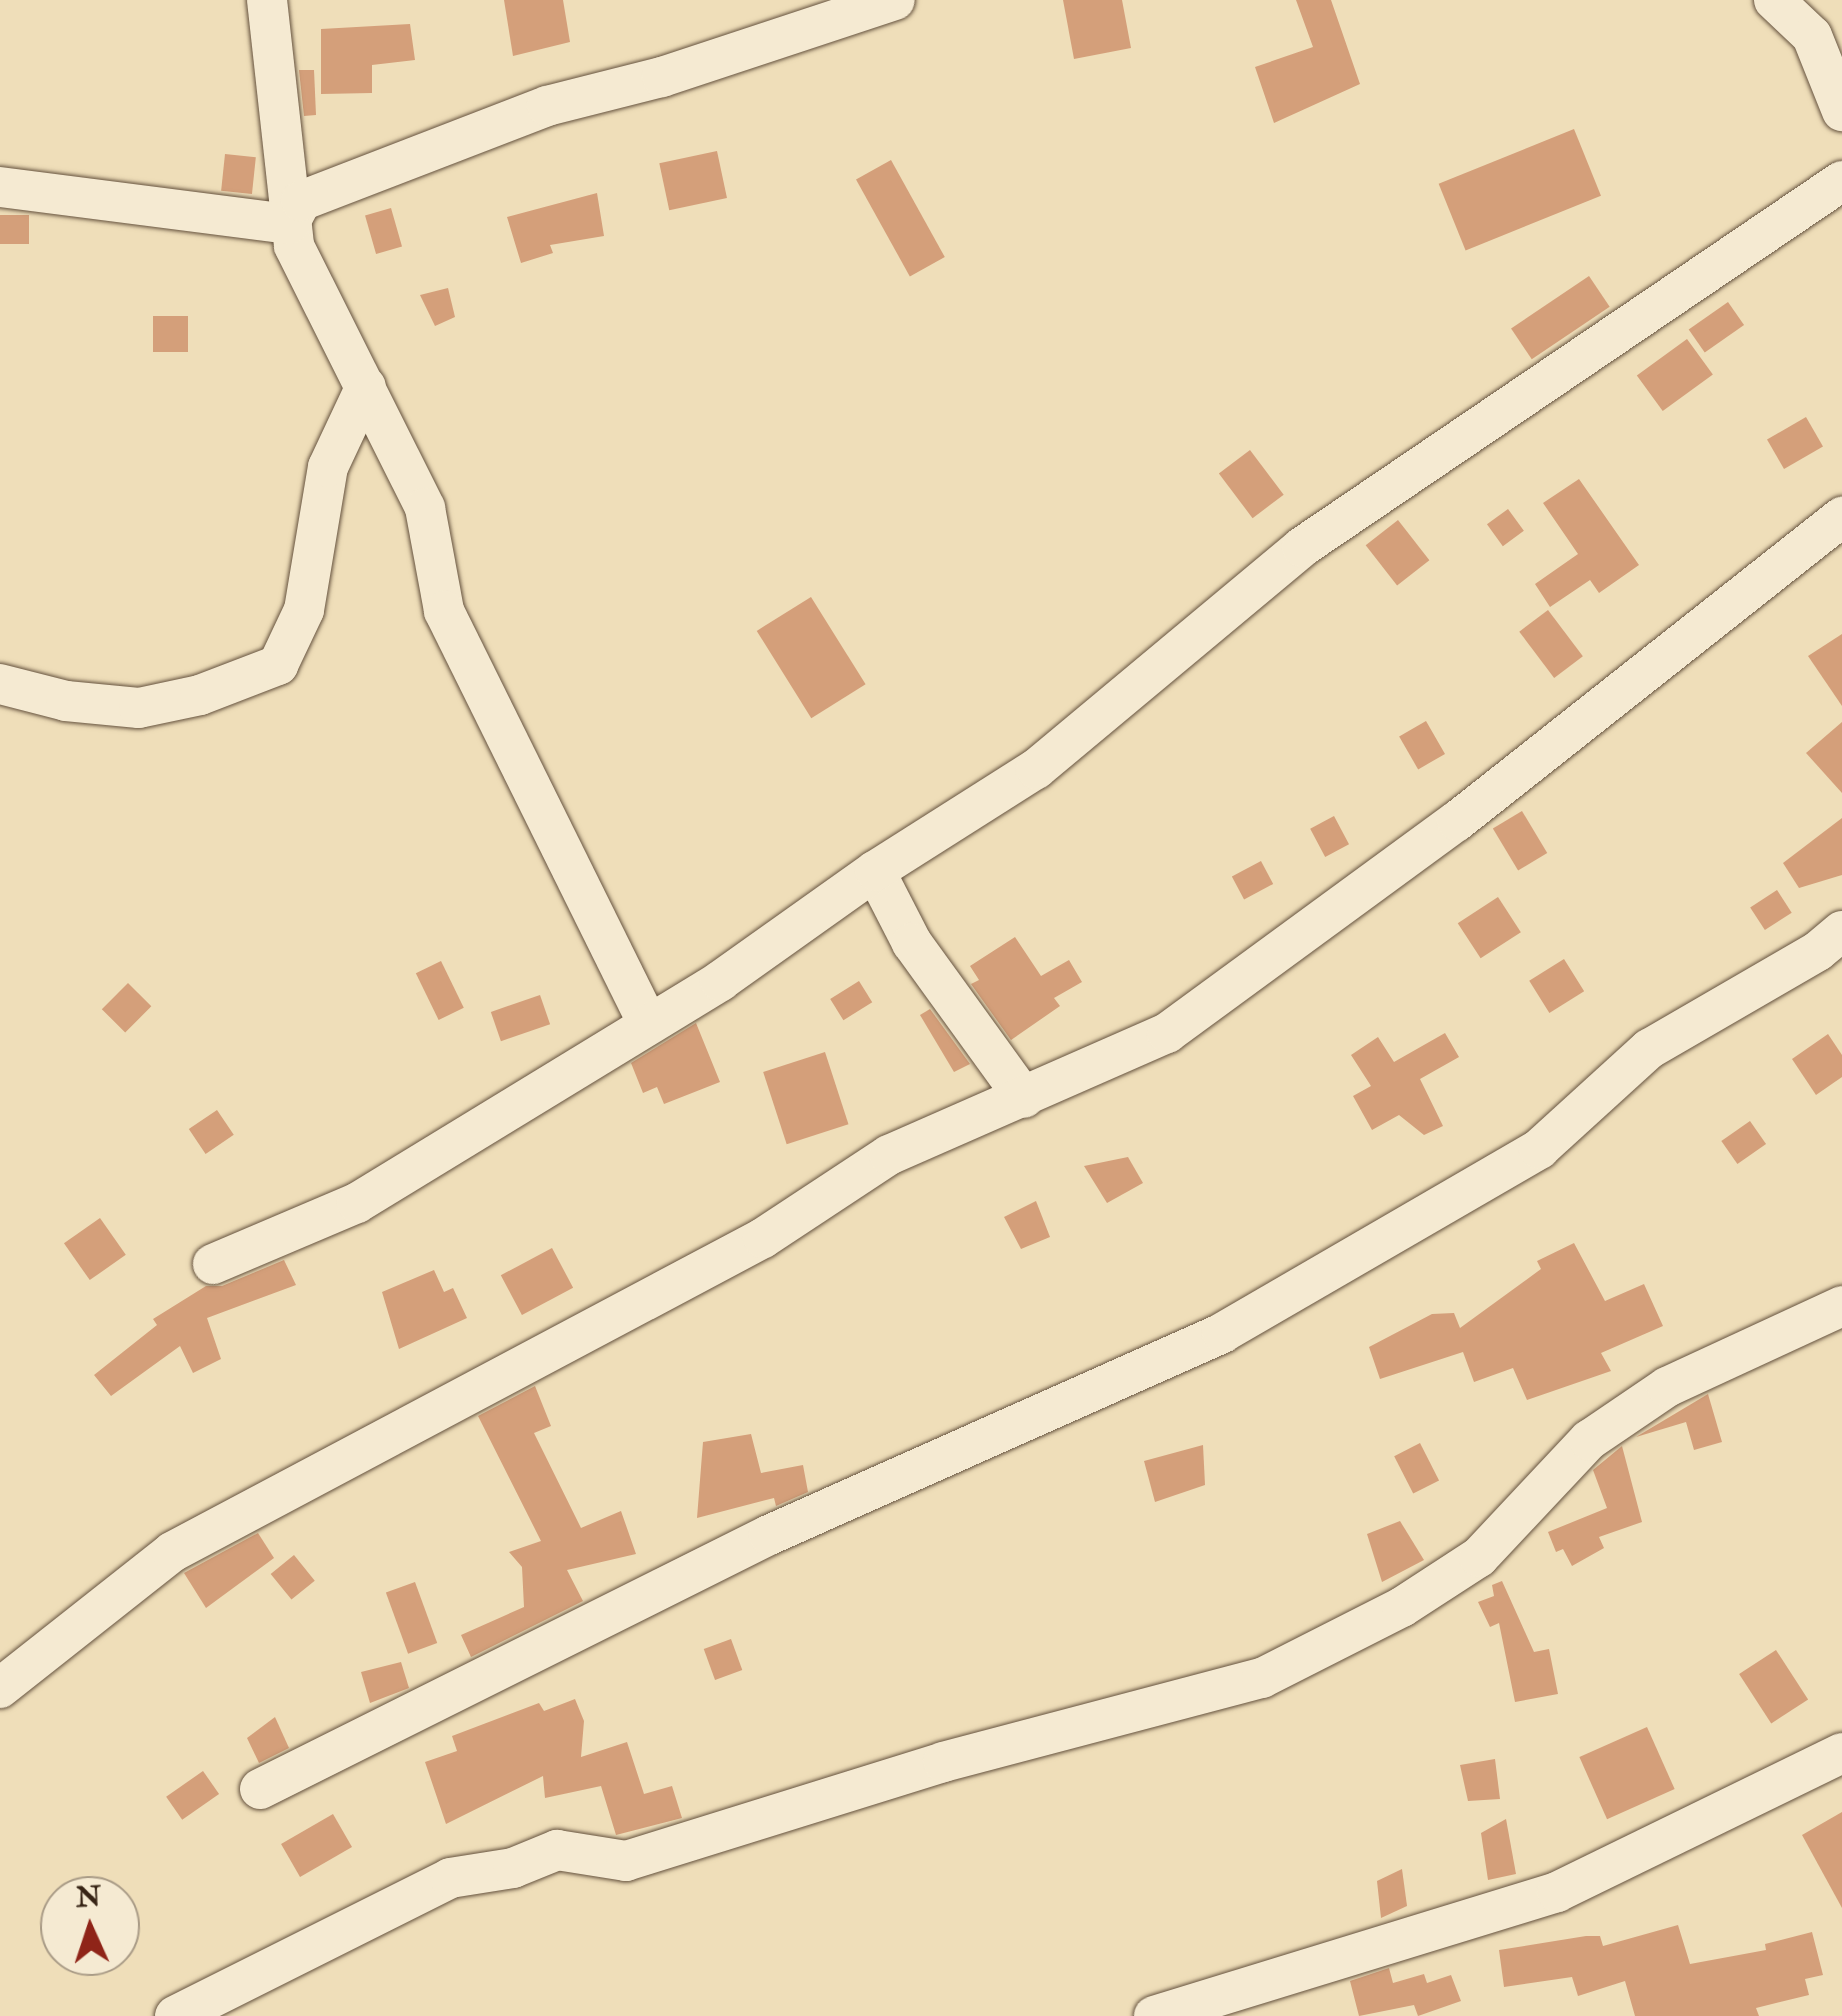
<!DOCTYPE html>
<html>
<head>
<meta charset="utf-8">
<style>
  body { margin:0 }
  #map { position:relative; width:1842px; height:2016px; overflow:hidden; background:#efdeb9; font-family:"IM FELL Double Pica",serif }
  div>[style] { position:absolute }
  .building>* { inset:0; background:#d49f7a; transform-origin:0 0 }
  .roads { filter:drop-shadow(0 0 2px #65523e) drop-shadow(0 0 2px #65523e) }
  .street>* { height:40px; margin:-20px; padding:0 20px; transform-origin:20px; border-radius:20px; background:#f5ead2 }
  span { translate:-50% -50%; white-space:nowrap; text-align:center; line-height:1.15; -webkit-text-stroke:9px #f5ead2; paint-order:stroke }
  .north { position:absolute; left:40px; top:1876px; width:100px; height:100px; box-sizing:border-box; background:#f5ead2; border:2px solid #a99b86; border-radius:50%; rotate:357deg; font-size:28px; font-weight:700; line-height:40px; text-align:center; color:#372415 }
  .north::after { content:''; display:block; margin:auto; width:35px; height:45px; background:#8f2418; clip-path:polygon(50% 0,100% 100%,50% 72%,0 100%) }
</style>
</head>
<body>
<div id="map">
  <div class="building">
    <i style="clip-path:polygon(504px 0,563px 0,570px 42px,513px 56px)"></i>
    <i style="clip-path:polygon(1063px 0,1122px 0,1131px 48px,1074px 59px)"></i>
    <i style="clip-path:polygon(1296px 0,1331px 0,1360px 84px,1274px 123px,1255px 67px,1313px 47px)"></i>
    <i style="clip-path:polygon(410px 24px,415px 60px,372px 65px,372px 93px,321px 94px,321px 29px)"></i>
    <i style="clip-path:polygon(299px 70px,314px 70px,316px 115px,304px 116px)"></i>
    <i style="left:1574px;top:129px;width:72px;height:146px;rotate:68deg"></i>
    <i style="left:717px;top:151px;width:48px;height:59px;rotate:78deg"></i>
    <i style="left:225px;top:154px;width:31px;height:37px;rotate:6deg"></i>
    <i style="left:891px;top:160px;width:111px;height:40px;rotate:61deg"></i>
    <i style="clip-path:polygon(597px 193px,604px 236px,550px 245px,553px 253px,521px 263px,507px 217px)"></i>
    <i style="left:391px;top:208px;width:40px;height:27px;rotate:74deg"></i>
    <i style="left:0;top:215px;width:29px;height:29px"></i>
    <i style="left:1589px;top:276px;width:37px;height:94px;rotate:56deg"></i>
    <i style="clip-path:polygon(448px 288px,455px 317px,435px 326px,420px 295px)"></i>
    <i style="left:1728px;top:302px;width:28px;height:48px;rotate:55deg"></i>
    <i style="left:153px;top:316px;width:35px;height:36px"></i>
    <i style="left:1687px;top:339px;width:44px;height:62px;rotate:54deg"></i>
    <i style="left:1806px;top:417px;width:34px;height:45px;rotate:60deg"></i>
    <i style="left:1250px;top:450px;width:56px;height:39px;rotate:53deg"></i>
    <i style="clip-path:polygon(1579px 479px,1639px 565px,1599px 593px,1590px 580px,1550px 607px,1535px 584px,1578px 554px,1543px 503px)"></i>
    <i style="left:1508px;top:509px;width:27px;height:26px;rotate:54deg"></i>
    <i style="left:1398px;top:520px;width:51px;height:41px;rotate:52deg"></i>
    <i style="left:811px;top:597px;width:103px;height:64px;rotate:58deg"></i>
    <i style="left:1548px;top:610px;width:58px;height:36px;rotate:53deg"></i>
    <i style="clip-path:polygon(1842px 634px,1842px 706px,1808px 656px)"></i>
    <i style="left:1426px;top:721px;width:38px;height:31px;rotate:60deg"></i>
    <i style="clip-path:polygon(1842px 722px,1842px 793px,1806px 753px)"></i>
    <i style="left:1522px;top:811px;width:49px;height:34px;rotate:59deg"></i>
    <i style="left:1334px;top:816px;width:32px;height:27px;rotate:62deg"></i>
    <i style="clip-path:polygon(1842px 818px,1842px 875px,1799px 888px,1783px 863px)"></i>
    <i style="left:1261px;top:861px;width:26px;height:33px;rotate:62deg"></i>
    <i style="left:1777px;top:890px;width:27px;height:32px;rotate:57deg"></i>
    <i style="left:1498px;top:897px;width:42px;height:48px;rotate:57deg"></i>
    <i style="clip-path:polygon(1015px 937px,1041px 976px,1069px 960px,1082px 982px,1054px 998px,1060px 1006px,1011px 1040px,971px 984px,979px 980px,970px 966px)"></i>
    <i style="left:1564px;top:959px;width:38px;height:41px;rotate:58deg"></i>
    <i style="left:441px;top:961px;width:52px;height:28px;rotate:64deg"></i>
    <i style="left:859px;top:981px;width:25px;height:34px;rotate:58deg"></i>
    <i style="left:128px;top:983px;width:33px;height:37px;rotate:45deg"></i>
    <i style="left:540px;top:995px;width:31px;height:52px;rotate:71deg"></i>
    <i style="clip-path:polygon(930px 1009px,970px 1064px,954px 1072px,920px 1015px)"></i>
    <i style="clip-path:polygon(696px 1023px,720px 1082px,664px 1104px,657px 1087px,643px 1093px,631px 1063px)"></i>
    <i style="clip-path:polygon(1445px 1033px,1459px 1057px,1420px 1079px,1443px 1126px,1424px 1135px,1399px 1115px,1372px 1130px,1353px 1096px,1371px 1086px,1351px 1055px,1378px 1037px,1394px 1062px)"></i>
    <i style="clip-path:polygon(1828px 1034px,1842px 1055px,1842px 1077px,1816px 1095px,1792px 1059px)"></i>
    <i style="left:825px;top:1052px;width:76px;height:65px;rotate:72deg"></i>
    <i style="left:217px;top:1110px;width:30px;height:34px;rotate:56deg"></i>
    <i style="left:1750px;top:1121px;width:28px;height:35px;rotate:55deg"></i>
    <i style="clip-path:polygon(1128px 1157px,1143px 1183px,1107px 1203px,1084px 1166px)"></i>
    <i style="clip-path:polygon(1036px 1201px,1050px 1237px,1021px 1249px,1004px 1217px)"></i>
    <i style="left:100px;top:1218px;width:45px;height:44px;rotate:55deg"></i>
    <i style="clip-path:polygon(1574px 1243px,1605px 1301px,1644px 1284px,1663px 1326px,1601px 1353px,1611px 1371px,1527px 1400px,1513px 1368px,1474px 1382px,1463px 1352px,1380px 1379px,1369px 1347px,1432px 1314px,1454px 1313px,1460px 1328px,1541px 1269px,1537px 1261px)"></i>
    <i style="left:552px;top:1248px;width:45px;height:58px;rotate:62deg"></i>
    <i style="clip-path:polygon(284px 1260px,296px 1285px,207px 1318px,221px 1359px,193px 1373px,180px 1346px,111px 1396px,94px 1375px,157px 1325px,153px 1319px,206px 1286px,222px 1286px)"></i>
    <i style="clip-path:polygon(434px 1270px,444px 1292px,453px 1288px,467px 1318px,399px 1349px,382px 1292px)"></i>
    <i style="clip-path:polygon(535px 1386px,551px 1426px,534px 1433px,581px 1528px,621px 1511px,636px 1554px,567px 1570px,583px 1601px,471px 1657px,461px 1635px,524px 1607px,522px 1567px,509px 1552px,541px 1541px,478px 1416px)"></i>
    <i style="clip-path:polygon(1708px 1394px,1722px 1442px,1694px 1450px,1686px 1422px,1636px 1437px)"></i>
    <i style="clip-path:polygon(751px 1434px,761px 1473px,803px 1465px,808px 1492px,776px 1506px,774px 1498px,697px 1518px,703px 1442px)"></i>
    <i style="left:1420px;top:1443px;width:42px;height:29px;rotate:63deg"></i>
    <i style="clip-path:polygon(1203px 1445px,1205px 1485px,1155px 1502px,1144px 1461px)"></i>
    <i style="clip-path:polygon(1622px 1446px,1642px 1522px,1599px 1537px,1604px 1548px,1572px 1566px,1563px 1549px,1556px 1552px,1548px 1532px,1607px 1508px,1593px 1470px)"></i>
    <i style="clip-path:polygon(1400px 1521px,1424px 1560px,1382px 1582px,1367px 1534px)"></i>
    <i style="clip-path:polygon(258px 1533px,274px 1558px,206px 1608px,184px 1573px)"></i>
    <i style="left:294px;top:1555px;width:33px;height:30px;rotate:51deg"></i>
    <i style="clip-path:polygon(1502px 1581px,1534px 1652px,1549px 1649px,1558px 1694px,1515px 1702px,1499px 1623px,1490px 1627px,1478px 1602px,1494px 1596px,1492px 1585px)"></i>
    <i style="left:415px;top:1582px;width:65px;height:31px;rotate:70deg"></i>
    <i style="left:731px;top:1639px;width:33px;height:29px;rotate:70deg"></i>
    <i style="left:1776px;top:1650px;width:59px;height:44px;rotate:57deg"></i>
    <i style="clip-path:polygon(401px 1662px,409px 1688px,370px 1703px,361px 1672px)"></i>
    <i style="clip-path:polygon(575px 1699px,584px 1721px,581px 1757px,627px 1742px,644px 1794px,672px 1786px,682px 1818px,616px 1835px,601px 1786px,545px 1798px,543px 1776px,446px 1824px,425px 1762px,457px 1751px,452px 1736px,539px 1703px,544px 1711px)"></i>
    <i style="clip-path:polygon(275px 1717px,289px 1748px,259px 1763px,247px 1738px)"></i>
    <i style="left:1647px;top:1727px;width:68px;height:74px;rotate:66deg"></i>
    <i style="clip-path:polygon(1495px 1759px,1500px 1799px,1468px 1801px,1460px 1765px)"></i>
    <i style="left:203px;top:1771px;width:28px;height:45px;rotate:55deg"></i>
    <i style="clip-path:polygon(1842px 1812px,1842px 1908px,1802px 1835px)"></i>
    <i style="left:333px;top:1814px;width:38px;height:60px;rotate:60deg"></i>
    <i style="clip-path:polygon(1506px 1819px,1516px 1874px,1488px 1880px,1481px 1833px)"></i>
    <i style="clip-path:polygon(1402px 1869px,1407px 1906px,1381px 1918px,1377px 1881px)"></i>
    <i style="clip-path:polygon(1678px 1925px,1690px 1964px,1766px 1950px,1765px 1944px,1812px 1932px,1823px 1975px,1805px 1979px,1809px 1995px,1756px 2008px,1759px 2016px,1635px 2016px,1625px 1981px,1578px 1996px,1572px 1977px,1504px 1987px,1499px 1950px,1586px 1936px,1600px 1936px,1603px 1946px)"></i>
    <i style="clip-path:polygon(1389px 1968px,1393px 1983px,1424px 1974px,1427px 1983px,1451px 1975px,1461px 2001px,1418px 2016px,1414px 2005px,1359px 2016px,1350px 1981px)"></i>
  </div>
  <div class="roads">
    <div class="street">
      <i style="left:267px;top:0;width:247px;rotate:83.7deg"></i>
      <i style="left:294px;top:246px;width:293px;rotate:63.4deg"></i>
      <i style="left:425px;top:508px;width:105px;rotate:79.5deg"></i>
      <i style="left:444px;top:611px;width:461px;rotate:63.7deg"></i>
      <i style="left:1774px;top:0;width:52px;rotate:43.5deg"></i>
      <i style="left:1812px;top:36px;width:81px;rotate:68.2deg"></i>
      <i style="left:0;top:187px;width:291px;rotate:7.3deg"></i>
      <i style="left:289px;top:224px;width:26px;rotate:-62deg"></i>
      <i style="left:301px;top:201px;width:264px;rotate:-21.1deg"></i>
      <i style="left:547px;top:106px;width:119px;rotate:-14.2deg"></i>
      <i style="left:662px;top:77px;width:245px;rotate:-18.3deg"></i>
      <i style="left:0;top:684px;width:68px;rotate:14.4deg"></i>
      <i style="left:66px;top:701px;width:73px;rotate:5.5deg"></i>
      <i style="left:139px;top:708px;width:62px;rotate:-12deg"></i>
      <i style="left:200px;top:695px;width:84px;rotate:-21deg"></i>
      <i style="left:278px;top:665px;width:61px;rotate:-64.7deg"></i>
      <i style="left:304px;top:610px;width:145px;rotate:-80.5deg"></i>
      <i style="left:328px;top:467px;width:89px;rotate:-64.9deg"></i>
      <i style="left:875px;top:871px;width:81px;rotate:62.8deg"></i>
      <i style="left:912px;top:943px;width:191px;rotate:54.1deg"></i>
      <i style="left:213px;top:1264px;width:156px;rotate:-23deg"></i>
      <i style="left:357px;top:1203px;width:426px;rotate:-31.4deg"></i>
      <i style="left:720px;top:981px;width:190px;rotate:-35.4deg"></i>
      <i style="left:875px;top:871px;width:191px;rotate:-32.4deg"></i>
      <i style="left:1036px;top:769px;width:346px;rotate:-39.8deg"></i>
      <i style="left:1302px;top:547px;width:652px;rotate:-34.13deg"></i>
      <i style="left:0;top:1688px;width:219px;rotate:-38.3deg"></i>
      <i style="left:172px;top:1552px;width:669px;rotate:-27.98deg"></i>
      <i style="left:763px;top:1238px;width:151px;rotate:-33.4deg"></i>
      <i style="left:889px;top:1155px;width:304px;rotate:-23.7deg"></i>
      <i style="left:1167px;top:1033px;width:359px;rotate:-36.2deg"></i>
      <i style="left:1457px;top:821px;width:491px;rotate:-38.3deg"></i>
      <i style="left:260px;top:1789px;width:569px;rotate:-26.52deg"></i>
      <i style="left:769px;top:1535px;width:496px;rotate:-24deg"></i>
      <i style="left:1222px;top:1333px;width:367px;rotate:-30.1deg"></i>
      <i style="left:1539px;top:1149px;width:149px;rotate:-42.3deg"></i>
      <i style="left:1649px;top:1049px;width:195px;rotate:-30.1deg"></i>
      <i style="left:1818px;top:951px;width:31px;rotate:-40deg"></i>
      <i style="left:175px;top:2016px;width:308px;rotate:-26.6deg"></i>
      <i style="left:450px;top:1878px;width:64px;rotate:-9deg"></i>
      <i style="left:513px;top:1868px;width:48px;rotate:-22.2deg"></i>
      <i style="left:557px;top:1850px;width:70px;rotate:9.1deg"></i>
      <i style="left:626px;top:1861px;width:332px;rotate:-17.3deg"></i>
      <i style="left:943px;top:1762px;width:330px;rotate:-14.8deg"></i>
      <i style="left:1262px;top:1678px;width:157px;rotate:-26.9deg"></i>
      <i style="left:1402px;top:1607px;width:92px;rotate:-33deg"></i>
      <i style="left:1479px;top:1557px;width:161px;rotate:-46.8deg"></i>
      <i style="left:1589px;top:1440px;width:94px;rotate:-34.2deg"></i>
      <i style="left:1667px;top:1387px;width:193px;rotate:-24.8deg"></i>
      <i style="left:1154px;top:2016px;width:422px;rotate:-17.1deg"></i>
      <i style="left:1557px;top:1892px;width:317px;rotate:-26deg"></i>
    </div>
  </div>
  <div class="north">N</div>
</div>
</body>
</html>
